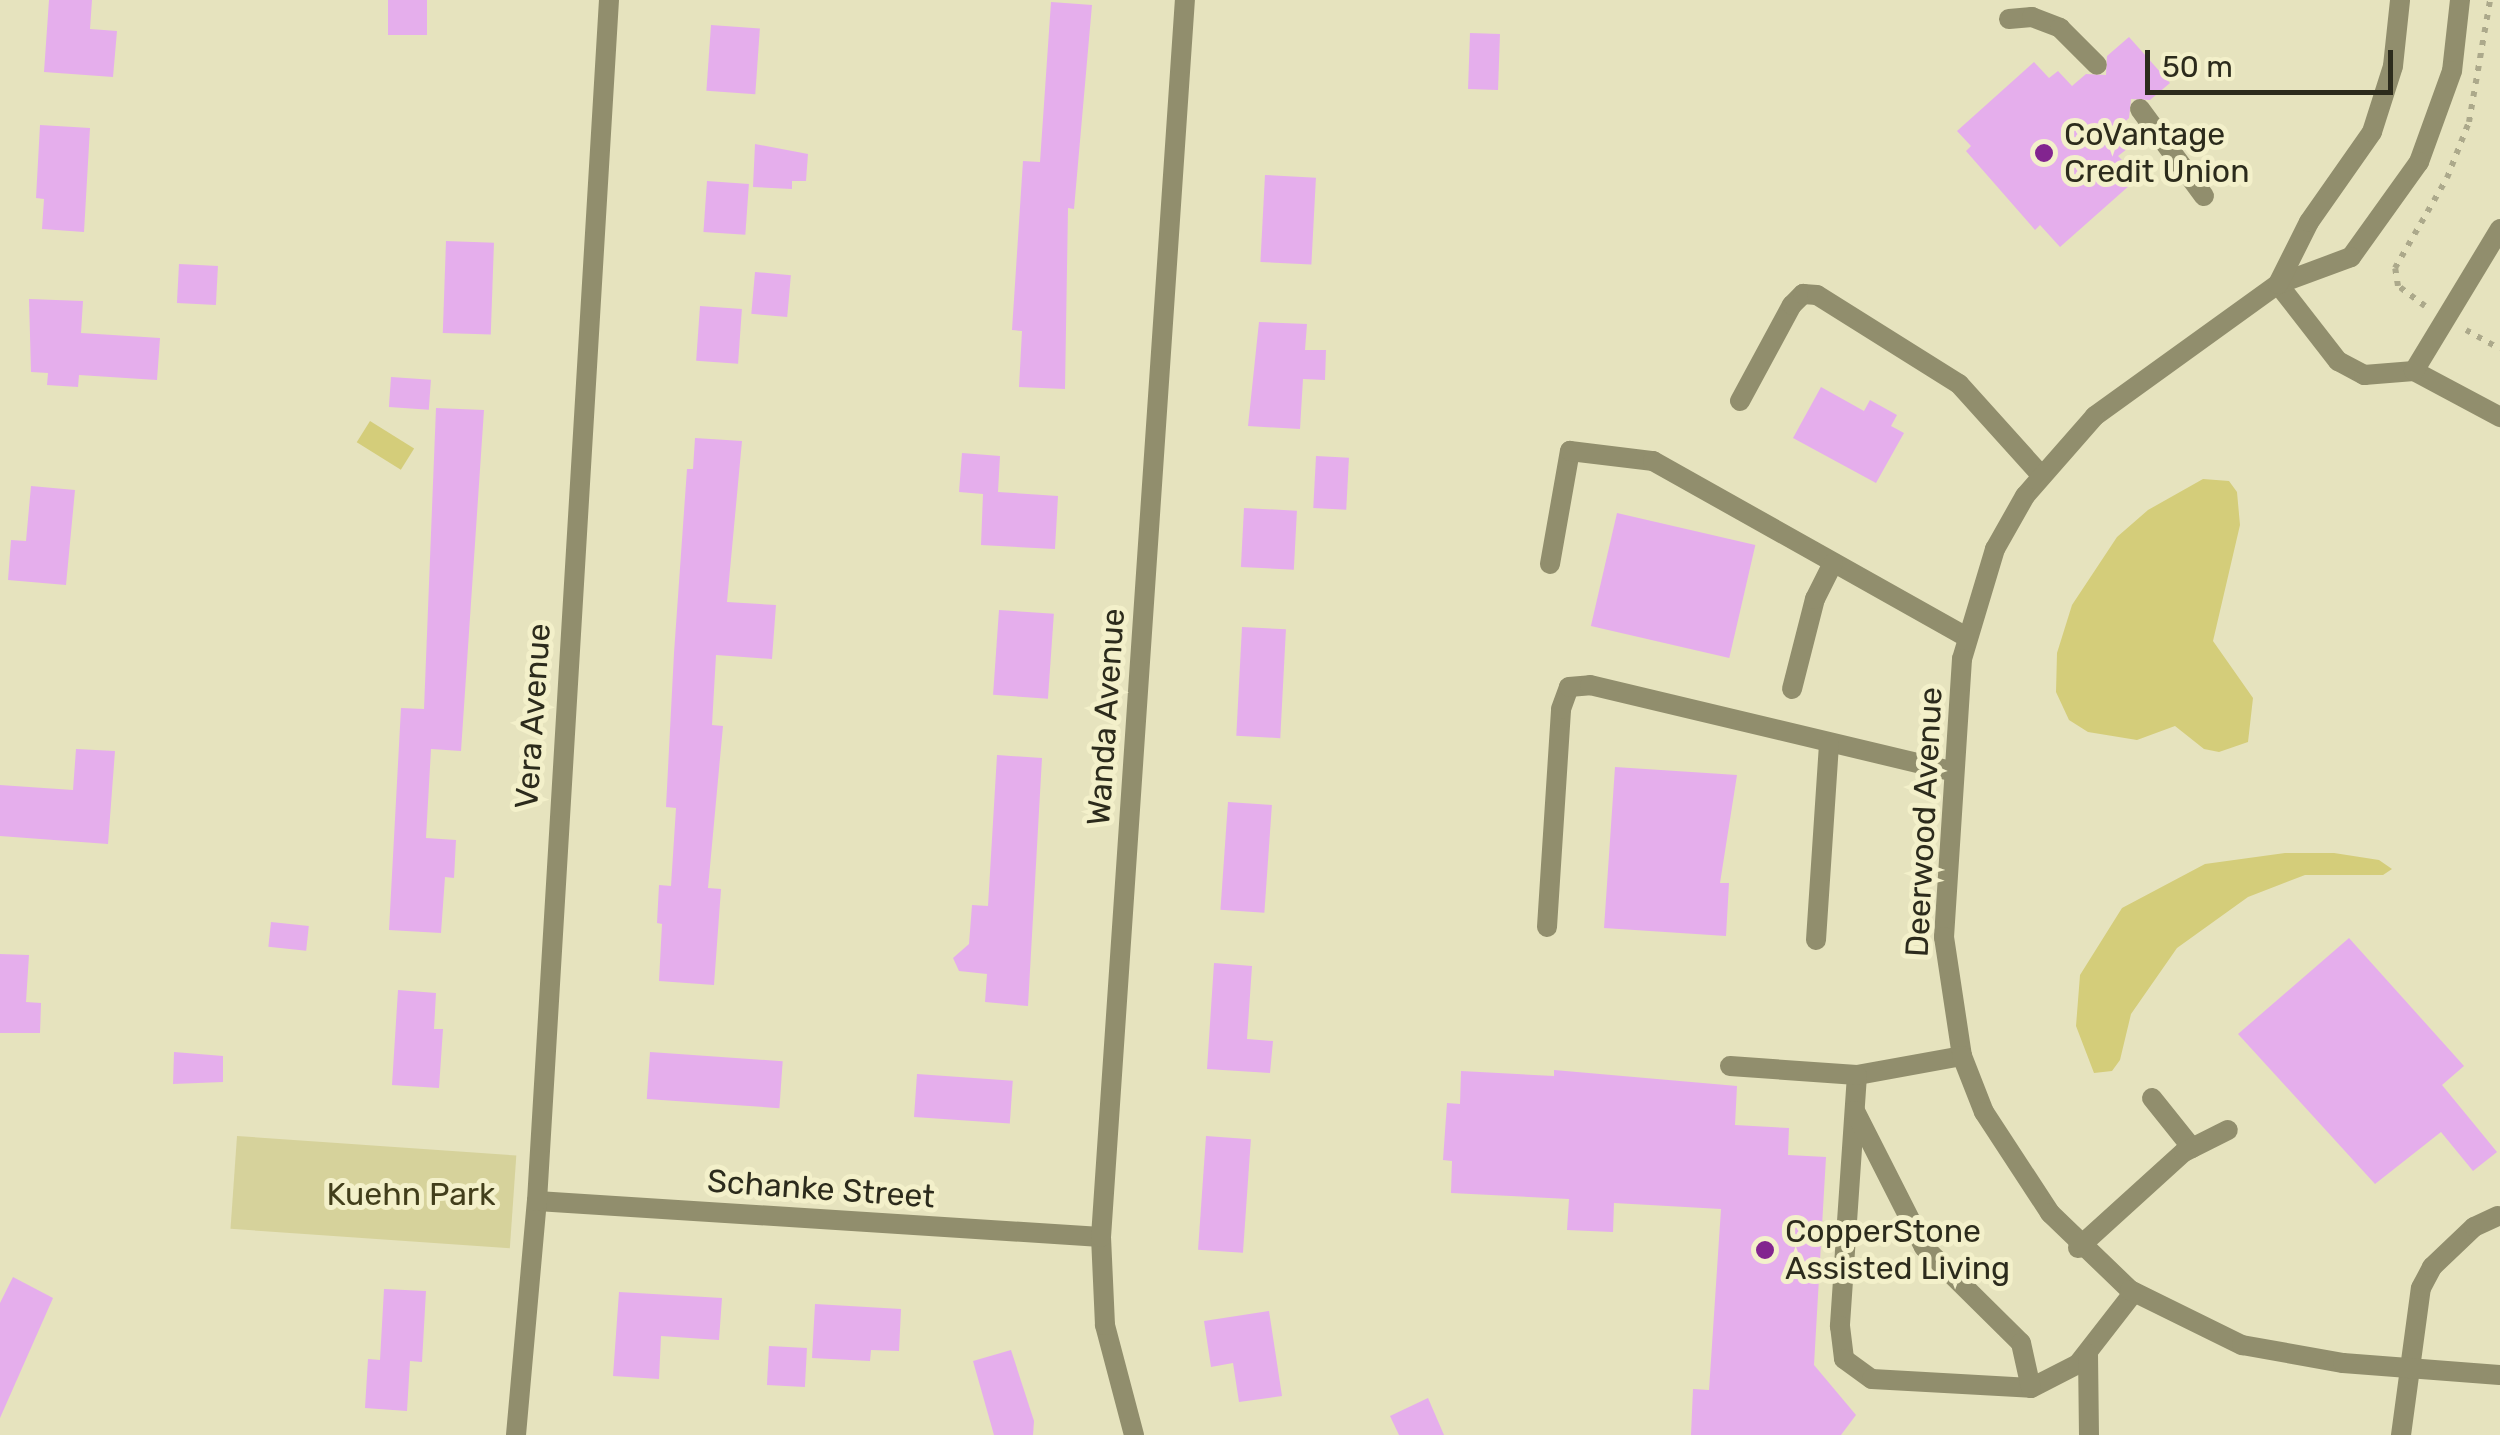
<!DOCTYPE html>
<html>
<head>
<meta charset="utf-8">
<style>
  body { margin:0 }
  #map { position:relative; width:2500px; height:1435px; overflow:hidden; background:#e6e3be; font-family:Rubik,sans-serif }
  div>[style] { position:absolute }
  .green>* { inset:0; background:#d6d29b; transform-origin:0 0 }
  .water>* { inset:0; background:#d4cd7a; transform-origin:0 0 }
  .building>* { inset:0; background:#e5aeec; transform-origin:0 0 }
  .path>* { height:6px; margin-top:-3px; transform-origin:0; background:repeating-linear-gradient(90deg,#aca98b 0 5px,transparent 0 13px) }
  .lane>* { height:20px; margin:-10px; padding:0 10px; transform-origin:10px; border-radius:10px; background:#918e6d }
  .street>* { height:20px; margin:-10px; padding:0 10px; transform-origin:10px; border-radius:10px; background:#918e6d }
  .dots>* { width:28px; height:28px; translate:-50% -50%; box-sizing:border-box; border:5px solid #f3f0ca; border-radius:50% }
  span { translate:-50% -50%; white-space:nowrap; text-align:center; line-height:1.15; -webkit-text-stroke:10px #f3f0ca; paint-order:stroke }
  .poi-label { font-size:32px; color:#2c2b1c }
  .left { translate:0 -50%; text-align:left }
  .street-label { font-size:32px; color:#2c2b1c }
  .park-label { font-size:32px; color:#423e1b }
  .scale { position:absolute; left:2145px; top:50px; width:248px; height:45px; box-sizing:border-box; border:5px solid #2c2b1c; border-top:0; padding-left:12px; font-size:30px; line-height:35px; white-space:nowrap; color:#2c2b1c; -webkit-text-stroke:8px #f3f0ca; paint-order:stroke }
</style>
</head>
<body>
<div id="map">
  <div class="green">
    <i style="left:237px;top:1136px;width:280px;height:93px;rotate:4deg"></i>
  </div>
  <div class="water">
    <i style="left:370px;top:421px;width:52px;height:25px;rotate:32deg"></i>
    <i style="clip-path:polygon(2203px 479px,2229px 481px,2237px 492px,2240px 525px,2213px 641px,2253px 698px,2248px 742px,2219px 752px,2204px 749px,2175px 726px,2137px 740px,2088px 732px,2069px 720px,2056px 692px,2057px 653px,2072px 605px,2117px 537px,2148px 510px)"></i>
    <i style="clip-path:polygon(2285px 853px,2334px 853px,2379px 860px,2392px 869px,2383px 875px,2305px 875px,2248px 897px,2177px 948px,2131px 1014px,2120px 1060px,2112px 1071px,2094px 1073px,2076px 1026px,2080px 975px,2122px 908px,2205px 864px)"></i>
  </div>
  <div class="building">
    <i style="clip-path:polygon(49px 0,92px 0,90px 29px,117px 31px,113px 77px,44px 72px)"></i>
    <i style="left:388px;top:0;width:39px;height:35px"></i>
    <i style="clip-path:polygon(1051px 2px,1092px 5px,1074px 209px,1068px 208px,1065px 389px,1019px 387px,1022px 331px,1012px 330px,1023px 161px,1040px 162px)"></i>
    <i style="left:711px;top:25px;width:49px;height:66px;rotate:4deg"></i>
    <i style="left:1470px;top:33px;width:30px;height:56px;rotate:2deg"></i>
    <i style="clip-path:polygon(2129px 37px,2170px 83px,2150px 100px,2131px 99px,2129px 118px,2112px 133px,2127px 149px,2118px 156px,2139px 177px,2060px 247px,2040px 225px,2035px 230px,1966px 151px,1971px 146px,1957px 131px,2034px 62px,2049px 78px,2058px 71px,2072px 86px,2086px 74px,2106px 75px,2107px 56px)"></i>
    <i style="clip-path:polygon(40px 125px,90px 128px,84px 232px,42px 229px,44px 199px,36px 198px)"></i>
    <i style="clip-path:polygon(755px 144px,808px 154px,806px 181px,792px 181px,792px 189px,753px 187px)"></i>
    <i style="left:1265px;top:175px;width:51px;height:87px;rotate:3deg"></i>
    <i style="left:707px;top:181px;width:42px;height:51px;rotate:4deg"></i>
    <i style="left:446px;top:241px;width:48px;height:92px;rotate:2deg"></i>
    <i style="left:179px;top:264px;width:39px;height:39px;rotate:3deg"></i>
    <i style="left:755px;top:272px;width:36px;height:42px;rotate:5deg"></i>
    <i style="clip-path:polygon(29px 299px,83px 301px,81px 333px,160px 338px,157px 380px,79px 375px,78px 387px,47px 385px,48px 373px,31px 372px)"></i>
    <i style="left:700px;top:306px;width:42px;height:55px;rotate:4deg"></i>
    <i style="clip-path:polygon(1259px 322px,1307px 324px,1305px 350px,1326px 350px,1325px 380px,1303px 379px,1300px 429px,1248px 426px)"></i>
    <i style="left:391px;top:377px;width:40px;height:30px;rotate:4deg"></i>
    <i style="clip-path:polygon(1821px 387px,1864px 411px,1870px 400px,1897px 415px,1891px 426px,1904px 433px,1876px 483px,1793px 438px)"></i>
    <i style="clip-path:polygon(436px 408px,484px 410px,461px 751px,431px 749px,426px 838px,456px 840px,454px 878px,445px 877px,441px 933px,389px 930px,401px 708px,424px 709px)"></i>
    <i style="clip-path:polygon(695px 438px,742px 441px,727px 602px,776px 605px,772px 659px,716px 655px,712px 725px,723px 726px,708px 888px,721px 889px,714px 985px,659px 981px,662px 924px,657px 923px,659px 885px,671px 886px,676px 808px,666px 807px,674px 653px,687px 469px,693px 469px)"></i>
    <i style="clip-path:polygon(962px 453px,1000px 456px,998px 492px,1058px 496px,1055px 549px,981px 545px,983px 494px,959px 492px)"></i>
    <i style="left:1316px;top:456px;width:33px;height:52px;rotate:3deg"></i>
    <i style="clip-path:polygon(31px 486px,75px 490px,66px 585px,8px 580px,11px 540px,26px 541px)"></i>
    <i style="left:1244px;top:508px;width:53px;height:59px;rotate:3deg"></i>
    <i style="left:1617px;top:513px;width:142px;height:116px;rotate:13deg"></i>
    <i style="left:999px;top:610px;width:55px;height:85px;rotate:4deg"></i>
    <i style="left:1242px;top:627px;width:44px;height:109px;rotate:3deg"></i>
    <i style="clip-path:polygon(76px 749px,115px 751px,108px 844px,0 836px,0 785px,73px 790px)"></i>
    <i style="clip-path:polygon(997px 755px,1042px 758px,1028px 1006px,985px 1002px,987px 974px,959px 971px,953px 958px,969px 944px,972px 905px,988px 906px)"></i>
    <i style="clip-path:polygon(1615px 767px,1737px 775px,1720px 883px,1729px 883px,1726px 936px,1604px 928px)"></i>
    <i style="left:1228px;top:802px;width:44px;height:108px;rotate:4deg"></i>
    <i style="left:271px;top:922px;width:38px;height:25px;rotate:6deg"></i>
    <i style="clip-path:polygon(2349px 938px,2464px 1066px,2442px 1085px,2497px 1152px,2473px 1171px,2441px 1132px,2375px 1184px,2238px 1034px)"></i>
    <i style="clip-path:polygon(0 954px,29px 955px,26px 1002px,41px 1003px,40px 1033px,0 1033px)"></i>
    <i style="clip-path:polygon(1214px 963px,1252px 966px,1247px 1039px,1273px 1041px,1270px 1073px,1207px 1069px)"></i>
    <i style="clip-path:polygon(398px 990px,436px 993px,434px 1029px,443px 1029px,439px 1088px,392px 1085px)"></i>
    <i style="clip-path:polygon(174px 1052px,223px 1056px,223px 1082px,173px 1084px)"></i>
    <i style="left:650px;top:1052px;width:133px;height:47px;rotate:4deg"></i>
    <i style="clip-path:polygon(1554px 1070px,1737px 1086px,1735px 1125px,1789px 1128px,1788px 1155px,1826px 1157px,1814px 1365px,1856px 1415px,1841px 1435px,1691px 1435px,1693px 1389px,1709px 1390px,1721px 1209px,1614px 1203px,1613px 1232px,1567px 1230px,1569px 1199px,1451px 1193px,1452px 1161px,1443px 1160px,1447px 1103px,1460px 1104px,1461px 1071px,1554px 1076px)"></i>
    <i style="left:917px;top:1074px;width:96px;height:43px;rotate:4deg"></i>
    <i style="left:1206px;top:1136px;width:45px;height:114px;rotate:4deg"></i>
    <i style="clip-path:polygon(13px 1277px,53px 1298px,0 1418px,0 1303px)"></i>
    <i style="clip-path:polygon(384px 1289px,426px 1291px,422px 1362px,410px 1361px,407px 1411px,365px 1408px,368px 1359px,380px 1360px)"></i>
    <i style="clip-path:polygon(619px 1292px,722px 1298px,719px 1340px,661px 1336px,659px 1379px,613px 1376px)"></i>
    <i style="clip-path:polygon(815px 1304px,901px 1309px,899px 1351px,871px 1350px,870px 1361px,812px 1358px)"></i>
    <i style="clip-path:polygon(1269px 1311px,1282px 1396px,1239px 1402px,1233px 1363px,1211px 1367px,1204px 1321px)"></i>
    <i style="left:769px;top:1346px;width:38px;height:39px;rotate:3deg"></i>
    <i style="clip-path:polygon(1011px 1350px,1034px 1421px,1033px 1435px,994px 1435px,973px 1361px)"></i>
    <i style="clip-path:polygon(1428px 1398px,1444px 1435px,1399px 1435px,1390px 1416px)"></i>
  </div>
  <div class="path">
    <i style="left:2425px;top:306px;width:34px;rotate:-143deg"></i>
    <i style="left:2398px;top:286px;width:18px;rotate:-99deg"></i>
    <i style="left:2395px;top:268px;width:104px;rotate:-60deg"></i>
    <i style="left:2447px;top:178px;width:60px;rotate:-68.6deg"></i>
    <i style="left:2469px;top:122px;width:124px;rotate:-80.2deg"></i>
    <i style="left:2466px;top:330px;width:39px;rotate:29deg"></i>
  </div>
  <div class="lane">
    <i style="left:2009px;top:19px;width:23px;rotate:-5deg"></i>
    <i style="left:2032px;top:17px;width:30px;rotate:21deg"></i>
    <i style="left:2060px;top:28px;width:52px;rotate:45deg"></i>
    <i style="left:2140px;top:109px;width:108px;rotate:53.7deg"></i>
    <i style="left:2278px;top:284px;width:98px;rotate:52.1deg"></i>
    <i style="left:2338px;top:361px;width:30px;rotate:28deg"></i>
    <i style="left:2364px;top:375px;width:50px;rotate:-4.6deg"></i>
    <i style="left:2414px;top:371px;width:98px;rotate:28.1deg"></i>
    <i style="left:2414px;top:371px;width:166px;rotate:-58.8deg"></i>
    <i style="left:1740px;top:401px;width:109px;rotate:-61.6deg"></i>
    <i style="left:1792px;top:305px;width:16px;rotate:-45deg"></i>
    <i style="left:1803px;top:294px;width:14px;rotate:4deg"></i>
    <i style="left:1817px;top:295px;width:168px;rotate:32.1deg"></i>
    <i style="left:1959px;top:384px;width:122px;rotate:48deg"></i>
    <i style="left:1550px;top:564px;width:115px;rotate:-80deg"></i>
    <i style="left:1570px;top:451px;width:84px;rotate:6.9deg"></i>
    <i style="left:1653px;top:461px;width:360px;rotate:29.3deg"></i>
    <i style="left:1792px;top:689px;width:93px;rotate:-75.7deg"></i>
    <i style="left:1815px;top:599px;width:40px;rotate:-63.4deg"></i>
    <i style="left:1547px;top:927px;width:218px;rotate:-86.3deg"></i>
    <i style="left:1561px;top:709px;width:23px;rotate:-70deg"></i>
    <i style="left:1569px;top:687px;width:21px;rotate:-5deg"></i>
    <i style="left:1590px;top:685px;width:372px;rotate:13.4deg"></i>
    <i style="left:1816px;top:940px;width:196px;rotate:-86.2deg"></i>
    <i style="left:1962px;top:1056px;width:107px;rotate:169.7deg"></i>
    <i style="left:1857px;top:1075px;width:252px;rotate:93.9deg"></i>
    <i style="left:1840px;top:1326px;width:33px;rotate:83deg"></i>
    <i style="left:1844px;top:1359px;width:34px;rotate:36deg"></i>
    <i style="left:1872px;top:1379px;width:159px;rotate:3.2deg"></i>
    <i style="left:2031px;top:1388px;width:53px;rotate:-27.1deg"></i>
    <i style="left:2078px;top:1364px;width:91px;rotate:-52.1deg"></i>
    <i style="left:1730px;top:1066px;width:127px;rotate:4.1deg"></i>
    <i style="left:2152px;top:1098px;width:64px;rotate:51.3deg"></i>
    <i style="left:1855px;top:1111px;width:153px;rotate:63.1deg"></i>
    <i style="left:1924px;top:1247px;width:136px;rotate:44.7deg"></i>
    <i style="left:2021px;top:1343px;width:46px;rotate:77.5deg"></i>
    <i style="left:2078px;top:1248px;width:143px;rotate:-42.2deg"></i>
    <i style="left:2184px;top:1152px;width:49px;rotate:-26.6deg"></i>
    <i style="left:2088px;top:1354px;width:81px;rotate:89.3deg"></i>
    <i style="left:2401px;top:1435px;width:148px;rotate:-82.3deg"></i>
    <i style="left:2421px;top:1288px;width:24px;rotate:-62deg"></i>
    <i style="left:2432px;top:1267px;width:58px;rotate:-43.6deg"></i>
    <i style="left:2474px;top:1227px;width:26px;rotate:-25deg"></i>
  </div>
  <div class="street">
    <i style="left:2460px;top:0;width:71px;rotate:96.4deg"></i>
    <i style="left:2452px;top:71px;width:97px;rotate:109.9deg"></i>
    <i style="left:2419px;top:162px;width:117px;rotate:125.6deg"></i>
    <i style="left:2351px;top:257px;width:78px;rotate:159.7deg"></i>
    <i style="left:2278px;top:284px;width:226px;rotate:144.2deg"></i>
    <i style="left:2095px;top:416px;width:106px;rotate:131.2deg"></i>
    <i style="left:2025px;top:496px;width:61px;rotate:119.5deg"></i>
    <i style="left:1995px;top:549px;width:115px;rotate:106.7deg"></i>
    <i style="left:1962px;top:659px;width:279px;rotate:93.7deg"></i>
    <i style="left:1944px;top:937px;width:120px;rotate:81.4deg"></i>
    <i style="left:1962px;top:1056px;width:60px;rotate:68.6deg"></i>
    <i style="left:1984px;top:1112px;width:121px;rotate:56.8deg"></i>
    <i style="left:2050px;top:1213px;width:111px;rotate:43.9deg"></i>
    <i style="left:2130px;top:1290px;width:125px;rotate:26.2deg"></i>
    <i style="left:2242px;top:1345px;width:103px;rotate:10.1deg"></i>
    <i style="left:2343px;top:1363px;width:157px;rotate:4.4deg"></i>
    <i style="left:2278px;top:284px;width:69px;rotate:-63.4deg"></i>
    <i style="left:2309px;top:222px;width:110px;rotate:-55deg"></i>
    <i style="left:2372px;top:132px;width:69px;rotate:-72.3deg"></i>
    <i style="left:2393px;top:66px;width:66px;rotate:-83.9deg"></i>
    <i style="left:537px;top:1201px;width:565px;rotate:3.65deg"></i>
    <i style="left:516px;top:1435px;width:235px;rotate:-84.9deg"></i>
    <i style="left:537px;top:1201px;width:1203px;rotate:-86.57deg"></i>
    <i style="left:1134px;top:1435px;width:114px;rotate:-104.8deg"></i>
    <i style="left:1105px;top:1325px;width:88px;rotate:-92.6deg"></i>
    <i style="left:1101px;top:1237px;width:1240px;rotate:-86.12deg"></i>
  </div>
  <div class="dots">
    <i style="left:2044px;top:153px;background:#82248f"></i>
    <i style="left:1765px;top:1250px;background:#82248f"></i>
  </div>
  <div class="poi-label">
    <span class="left" style="left:2064px;top:153px">CoVantage<br>Credit Union</span>
    <span class="left" style="left:1785px;top:1250px">CopperStone<br>Assisted Living</span>
  </div>
  <div class="street-label">
    <span style="left:533px;top:716px;rotate:-86deg">Vera Avenue</span>
    <span style="left:1106px;top:717px;rotate:-86deg">Wanda Avenue</span>
    <span style="left:1924px;top:822px;rotate:-87deg">Deerwood Avenue</span>
    <span style="left:821px;top:1189px;rotate:4deg">Schanke Street</span>
  </div>
  <div class="park-label">
    <span style="left:411px;top:1194px">Kuehn Park</span>
  </div>
  <div class="scale">50 m</div>
</div>
</body>
</html>
